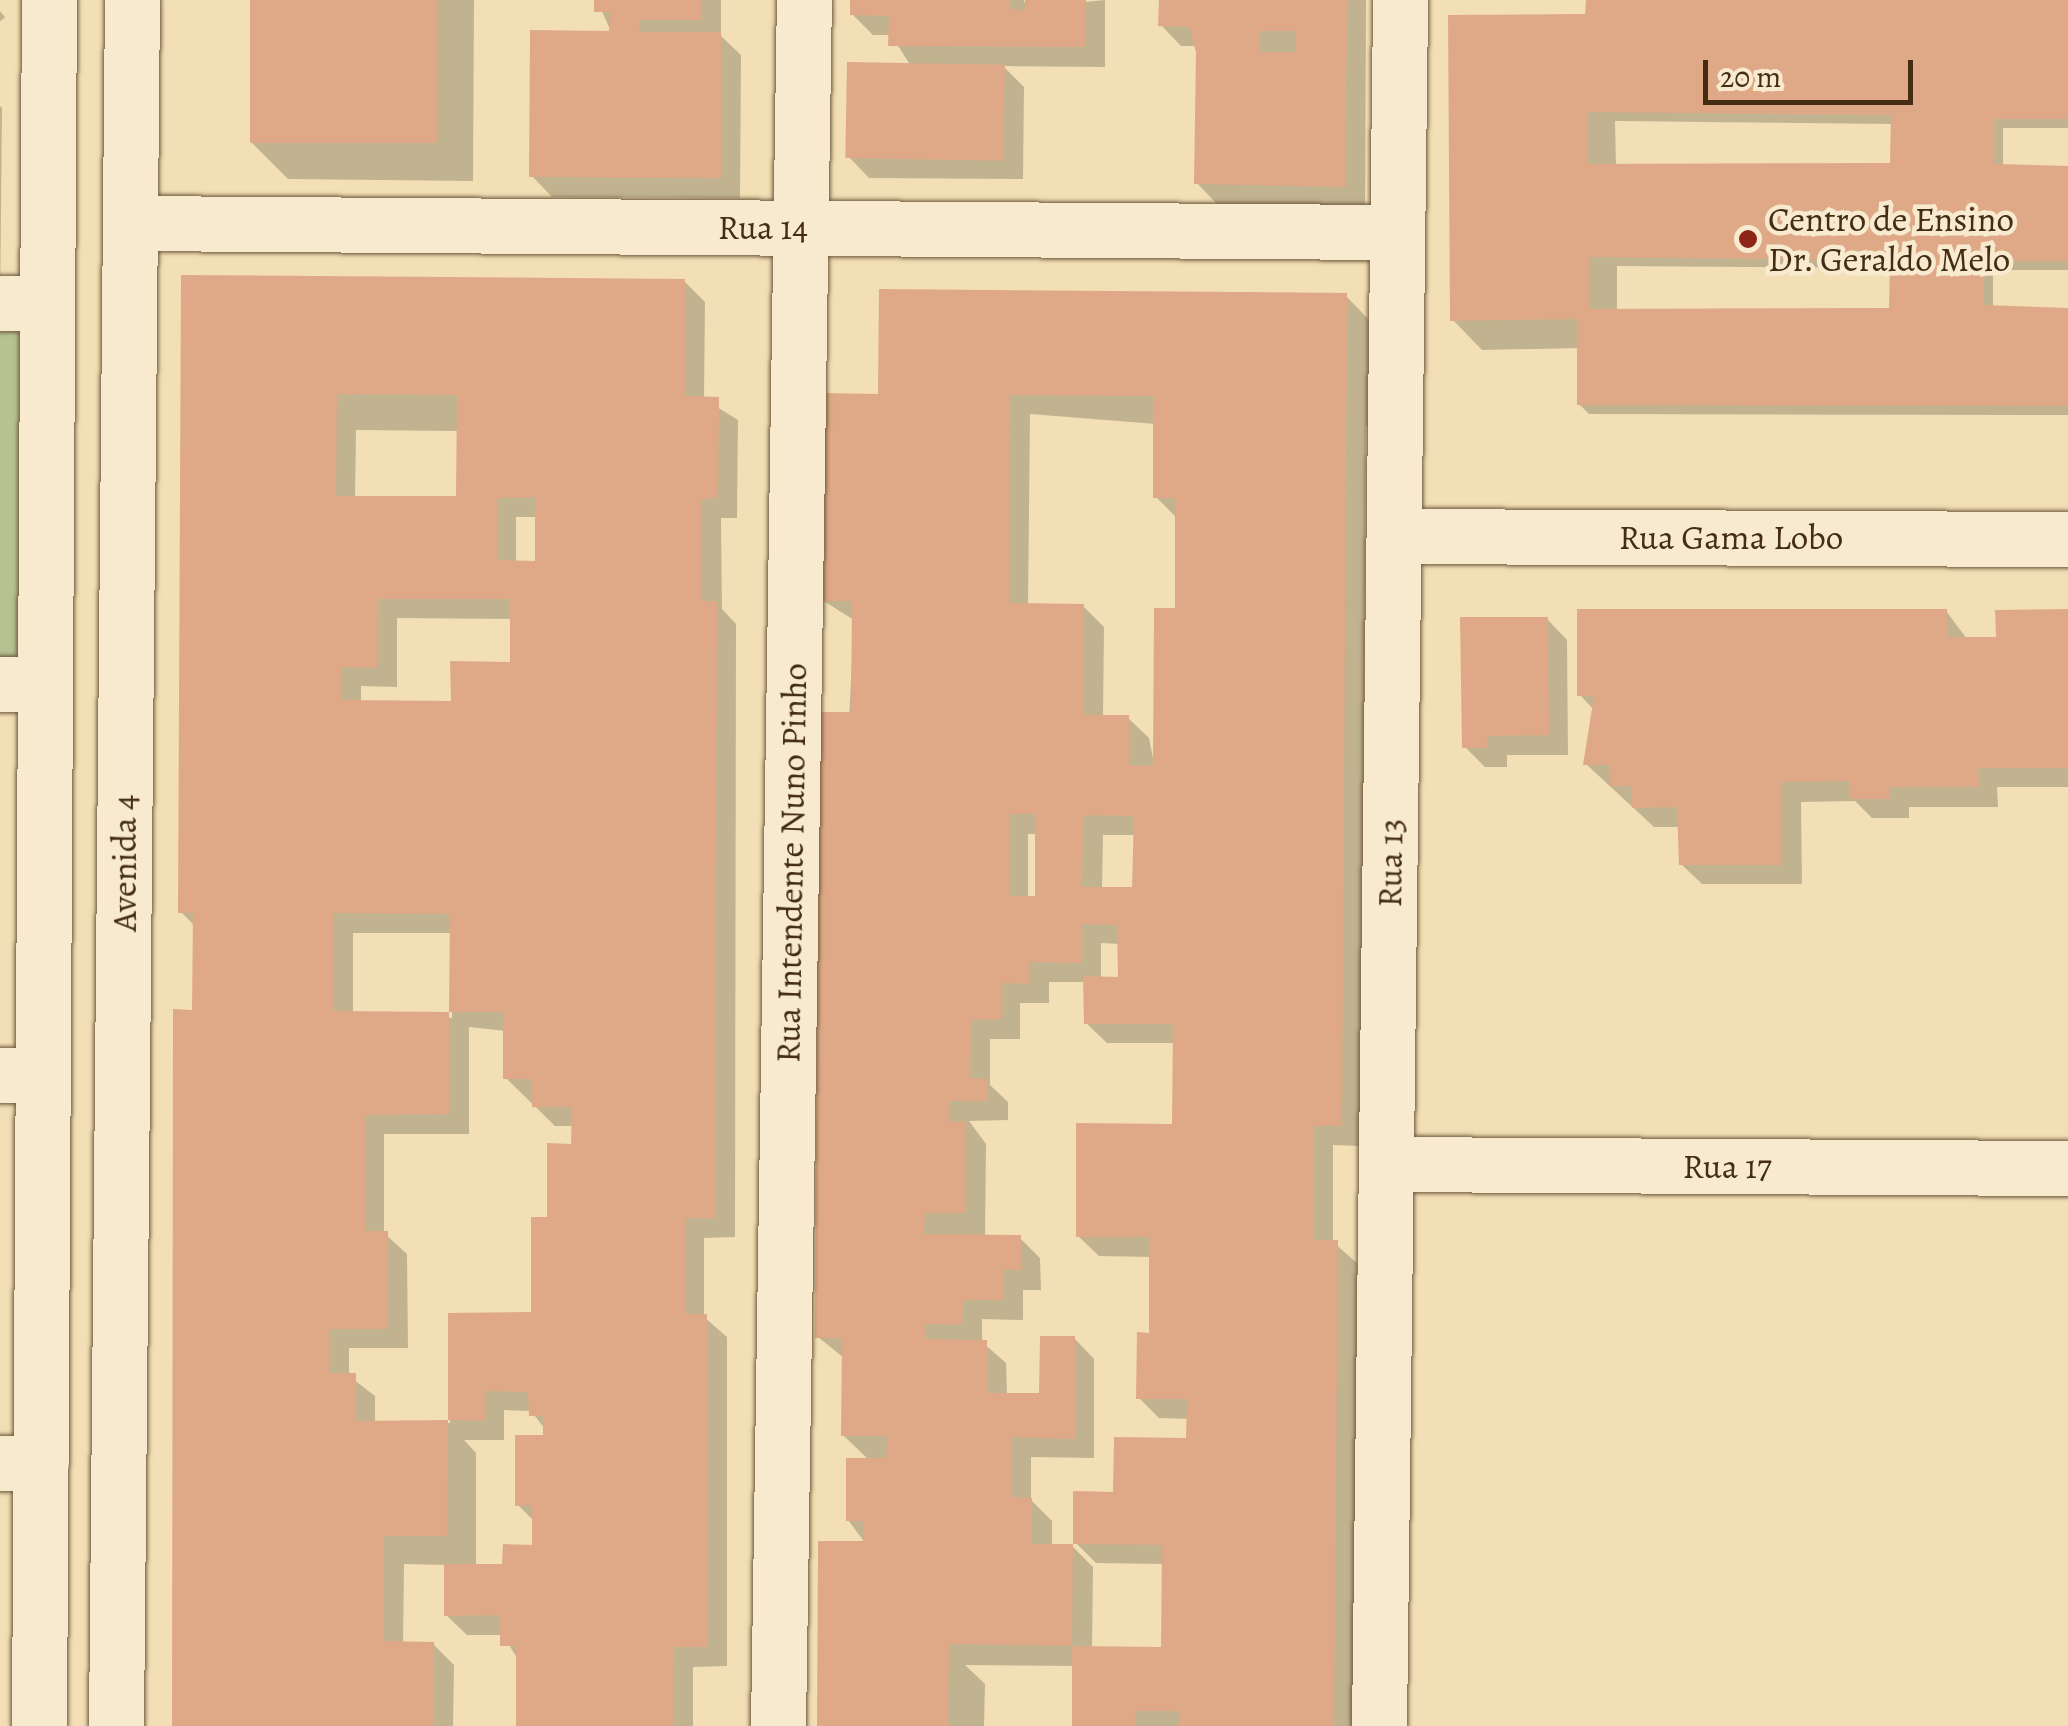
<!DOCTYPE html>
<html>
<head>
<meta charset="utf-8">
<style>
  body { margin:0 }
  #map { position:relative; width:2068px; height:1726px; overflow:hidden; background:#f2dfb5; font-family:Alegreya,serif }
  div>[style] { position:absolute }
  .green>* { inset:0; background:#b6c291; transform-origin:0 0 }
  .shadow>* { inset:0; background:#0003; transform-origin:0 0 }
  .building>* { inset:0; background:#dfa987; transform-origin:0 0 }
  .roads { filter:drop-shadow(0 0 2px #705a3c) drop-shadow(0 0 2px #705a3c) }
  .minor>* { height:55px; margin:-27.5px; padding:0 27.5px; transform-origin:27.5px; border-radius:27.5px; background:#f7eacf }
  .secondary>* { height:55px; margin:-27.5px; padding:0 27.5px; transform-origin:27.5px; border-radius:27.5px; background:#f7eacf }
  .dots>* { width:28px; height:28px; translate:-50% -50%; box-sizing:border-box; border:5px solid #f7eacf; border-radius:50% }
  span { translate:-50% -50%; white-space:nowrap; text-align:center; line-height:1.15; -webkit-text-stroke:9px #f7eacf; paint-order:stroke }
  .poi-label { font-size:35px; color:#442d13 }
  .left { translate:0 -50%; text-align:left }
  .street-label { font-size:35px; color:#442d13 }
  .scale { position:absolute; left:1703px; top:60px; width:210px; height:45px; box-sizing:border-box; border:5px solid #442d13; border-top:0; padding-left:12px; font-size:30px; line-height:35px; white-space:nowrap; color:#442d13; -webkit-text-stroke:8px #f7eacf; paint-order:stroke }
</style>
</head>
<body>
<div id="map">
  <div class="green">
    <i style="left:27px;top:324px;width:335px;height:27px;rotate:90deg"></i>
  </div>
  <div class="shadow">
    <i style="clip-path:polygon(252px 0,474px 0,473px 181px,288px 179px,251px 142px)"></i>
    <i style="clip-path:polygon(597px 0,721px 0,721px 36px,741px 55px,740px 198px,552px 197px,532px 176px,612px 34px)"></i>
    <i style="clip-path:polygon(852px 0,1024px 0,1026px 8px,1105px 0,1105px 67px,1003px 66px,1024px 87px,1023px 179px,869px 178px,849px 157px,911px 66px,891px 35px,873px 35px,852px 14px)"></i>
    <i style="clip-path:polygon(1161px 0,1366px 0,1365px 206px,1217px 204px,1197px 183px,1197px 46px,1181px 46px,1161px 25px)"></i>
    <i style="clip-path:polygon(evenodd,1811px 0,2068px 0,2068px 128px,2003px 128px,2003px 167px,2068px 168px,2068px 270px,1993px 270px,1993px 308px,2068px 310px,2068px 415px,1589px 414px,1579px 404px,1580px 348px,1482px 350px,1453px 320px,1584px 16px,1811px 0,1615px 121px,1893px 124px,1892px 165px,1616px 166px,1615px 121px,1811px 0,1617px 266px,1893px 268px,1892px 311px,1617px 312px,1617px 266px)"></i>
    <i style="left:0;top:11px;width:8px;height:49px;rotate:50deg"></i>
    <i style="clip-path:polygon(0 106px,2px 108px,0 314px)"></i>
    <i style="clip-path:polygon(evenodd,684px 281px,705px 302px,704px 399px,738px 420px,737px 518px,721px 518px,722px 609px,736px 624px,735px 1237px,704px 1238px,704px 1317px,727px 1337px,727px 1666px,693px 1667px,693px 1726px,519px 1726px,519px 1661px,503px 1635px,467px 1635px,446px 1615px,447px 1565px,404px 1564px,403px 1644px,433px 1644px,454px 1665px,453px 1726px,174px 1726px,195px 926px,181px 912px,182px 395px,684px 281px,356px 430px,459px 431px,458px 499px,355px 499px,356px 430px,684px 281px,516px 517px,538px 517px,538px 563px,516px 563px,516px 517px,684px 281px,397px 618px,513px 619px,513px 664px,453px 703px,361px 703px,361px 686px,397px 687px,397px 618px,684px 281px,353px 933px,452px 933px,452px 1018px,353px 1013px,353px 933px,684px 281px,469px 1027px,506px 1031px,506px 1078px,555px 1126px,574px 1126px,574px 1146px,534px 1315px,450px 1315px,450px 1423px,375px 1423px,375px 1396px,349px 1376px,349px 1348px,408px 1348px,407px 1254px,384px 1233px,384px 1134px,469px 1134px,469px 1027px,684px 281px,504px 1410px,531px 1411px,545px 1429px,518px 1505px,535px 1522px,535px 1547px,504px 1567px,476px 1567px,476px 1453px,464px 1440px,504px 1440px,504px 1410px)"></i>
    <i style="clip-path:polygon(evenodd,1346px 296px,1375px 326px,1375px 426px,1366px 426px,1361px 1146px,1333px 1145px,1333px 1242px,1357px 1263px,1354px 1726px,1074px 1726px,1075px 1666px,965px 1665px,985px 1684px,984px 1726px,819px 1726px,866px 1544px,848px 1520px,869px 1460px,843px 1435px,844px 1358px,818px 1337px,854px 620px,822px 600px,881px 397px,1346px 296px,1030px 414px,1156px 424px,1155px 496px,1176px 517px,1177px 610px,1155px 768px,1149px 738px,1128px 718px,1103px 717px,1104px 627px,1083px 606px,1028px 605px,1030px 414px,1346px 296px,1028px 834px,1038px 834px,1038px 898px,1028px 898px,1028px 834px,1346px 296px,1103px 835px,1136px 835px,1135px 890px,1102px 889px,1103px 835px,1346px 296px,1101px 943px,1120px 944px,1121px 979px,1101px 979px,1101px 943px,1346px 296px,1049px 982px,1086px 982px,1086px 1023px,1107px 1043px,1175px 1043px,1175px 1126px,1078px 1236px,1099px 1256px,1152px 1257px,1151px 1336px,1139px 1398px,1159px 1418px,1189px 1419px,1188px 1440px,1116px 1495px,1076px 1543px,1096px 1563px,1164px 1564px,1163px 1650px,1092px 1649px,1093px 1567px,1072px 1546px,1052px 1546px,1052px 1521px,1031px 1500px,1031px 1457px,1094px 1458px,1094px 1359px,1074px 1338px,1041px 1396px,1007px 1395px,1006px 1363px,982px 1342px,982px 1319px,1023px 1320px,1023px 1290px,1041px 1290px,1040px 1258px,1020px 1238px,985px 1238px,986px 1144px,969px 1121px,1008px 1120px,1008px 1102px,990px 1085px,990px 1039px,1020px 1039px,1020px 1003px,1049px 1003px,1049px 982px)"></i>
    <i style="clip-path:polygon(1946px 611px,1967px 639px,1999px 640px,2068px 612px,2068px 787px,1997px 787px,1998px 807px,1909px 807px,1909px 818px,1872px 818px,1855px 801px,1801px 802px,1802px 884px,1702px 884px,1681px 864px,1680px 827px,1654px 827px,1586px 764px,1594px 710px,1580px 695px)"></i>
    <i style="clip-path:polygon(1547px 619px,1567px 640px,1568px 755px,1507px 755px,1507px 767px,1485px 767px,1465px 747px)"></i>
  </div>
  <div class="building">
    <i style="left:250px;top:0;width:188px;height:143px"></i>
    <i style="clip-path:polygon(594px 0,702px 0,702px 20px,640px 20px,639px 32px,721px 32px,721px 178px,529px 177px,530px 30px,609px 31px,610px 12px,594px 12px)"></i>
    <i style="clip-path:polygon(850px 0,1010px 0,1010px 9px,1025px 10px,1025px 0,1086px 0,1085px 47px,888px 46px,889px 16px,850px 15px)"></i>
    <i style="clip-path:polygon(evenodd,1159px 0,1347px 0,1345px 187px,1194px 184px,1196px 52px,1189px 27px,1158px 26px,1159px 0,1260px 31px,1296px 31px,1296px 52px,1260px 52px,1260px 31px)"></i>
    <i style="clip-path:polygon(evenodd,1586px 0,2068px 0,2068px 119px,1994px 119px,1994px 164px,2068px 166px,2068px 261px,1984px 261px,1984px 305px,2068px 308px,2068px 406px,1577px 405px,1577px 319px,1450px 321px,1448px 15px,1585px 14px,1586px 0,1587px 112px,1891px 115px,1890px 163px,1587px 164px,1587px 112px,1586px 0,1589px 257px,1890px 260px,1889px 308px,1589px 309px,1589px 257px)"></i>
    <i style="left:847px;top:62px;width:158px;height:96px;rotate:1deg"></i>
    <i style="clip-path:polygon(evenodd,181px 275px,685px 279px,685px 396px,719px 397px,718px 498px,702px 499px,702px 601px,717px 601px,715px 1218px,685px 1218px,685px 1314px,707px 1314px,707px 1647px,674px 1647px,673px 1726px,516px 1726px,516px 1646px,500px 1646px,500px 1615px,444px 1616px,444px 1564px,502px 1564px,503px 1544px,532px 1545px,532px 1505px,515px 1506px,515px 1435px,543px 1435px,543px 1416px,529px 1416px,528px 1392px,485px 1391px,485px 1421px,448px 1420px,448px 1313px,531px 1312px,531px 1217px,547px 1217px,547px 1143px,571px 1144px,572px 1107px,532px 1107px,532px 1079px,503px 1079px,503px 1012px,449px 1012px,450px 914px,333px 913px,334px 1011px,449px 1012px,449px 1114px,365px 1115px,365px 1231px,388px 1231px,388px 1329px,329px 1329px,329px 1373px,356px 1373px,355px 1421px,448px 1420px,447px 1536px,384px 1536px,384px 1641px,434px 1642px,434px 1726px,172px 1726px,173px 1009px,192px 1010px,193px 913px,178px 913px,181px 275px,337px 394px,457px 395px,456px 496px,336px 496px,337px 394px,181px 275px,535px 497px,535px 561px,497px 560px,497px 498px,535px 497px,181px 275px,378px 599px,510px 599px,510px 662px,450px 661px,451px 701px,342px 700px,342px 667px,377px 668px,378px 599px)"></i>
    <i style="clip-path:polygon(evenodd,879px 289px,1347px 293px,1342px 1126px,1314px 1126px,1314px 1240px,1338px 1240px,1334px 1726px,1180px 1726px,1180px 1711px,1135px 1711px,1135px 1726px,1072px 1726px,1072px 1646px,949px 1644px,948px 1726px,817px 1726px,818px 1541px,863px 1541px,864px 1521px,846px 1521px,846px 1458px,886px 1458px,887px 1436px,841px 1436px,842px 1338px,815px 1338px,819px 712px,851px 712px,852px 601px,819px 601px,821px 393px,878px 394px,879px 289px,1010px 395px,1153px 396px,1153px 498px,1175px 498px,1175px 608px,1154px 608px,1153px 766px,1129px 765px,1129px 715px,1084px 715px,1084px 604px,1009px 603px,1010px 395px,879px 289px,1009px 814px,1035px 814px,1035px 896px,1009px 896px,1009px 814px,879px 289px,1083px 815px,1134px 816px,1132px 887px,1082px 887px,1083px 815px,879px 289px,1082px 924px,1117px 925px,1118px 977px,1083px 976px,1084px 1024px,1173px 1024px,1172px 1124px,1076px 1123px,1076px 1237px,1149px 1237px,1149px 1333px,1137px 1332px,1136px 1399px,1187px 1399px,1186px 1438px,1114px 1437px,1113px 1492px,1073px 1491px,1073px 1544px,1162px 1545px,1161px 1647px,1072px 1646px,1073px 1544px,1032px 1544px,1032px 1498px,1011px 1497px,1011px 1437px,1075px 1439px,1075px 1336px,1040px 1336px,1039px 1393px,987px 1393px,987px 1340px,926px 1339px,926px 1324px,962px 1325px,963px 1300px,1004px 1300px,1003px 1270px,1021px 1270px,1021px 1235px,924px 1234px,925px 1213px,966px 1213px,966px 1121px,949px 1122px,950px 1101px,988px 1101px,988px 1079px,970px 1078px,971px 1020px,1001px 1019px,1001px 983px,1029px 984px,1029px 962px,1082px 963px,1082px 924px)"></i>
    <i style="clip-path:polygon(1577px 609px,1947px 609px,1948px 637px,1996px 637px,1995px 610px,2068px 609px,2068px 768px,1978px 768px,1979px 787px,1890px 787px,1889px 799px,1849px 799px,1849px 781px,1782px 782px,1782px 865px,1679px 865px,1677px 807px,1632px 808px,1631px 786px,1610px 786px,1609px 765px,1583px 765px,1594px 696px,1577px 696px)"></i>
    <i style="clip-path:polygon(1460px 617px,1548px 617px,1549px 735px,1487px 736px,1488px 748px,1462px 748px)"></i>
  </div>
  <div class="roads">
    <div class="minor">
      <i style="left:130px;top:223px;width:1267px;rotate:0.41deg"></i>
      <i style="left:0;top:303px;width:47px"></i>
      <i style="left:1394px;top:536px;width:674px;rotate:0.26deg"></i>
      <i style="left:0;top:684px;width:45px"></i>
      <i style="left:0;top:1075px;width:43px"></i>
      <i style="left:1386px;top:1164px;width:682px;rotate:0.34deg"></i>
      <i style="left:0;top:1463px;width:41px;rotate:-1.4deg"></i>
      <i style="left:778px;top:1726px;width:1726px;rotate:-89.14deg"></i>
      <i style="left:1379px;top:1726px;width:1726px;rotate:-89.3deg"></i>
    </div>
    <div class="secondary">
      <i style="left:39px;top:1726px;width:1726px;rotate:-89.67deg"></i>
      <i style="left:116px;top:1726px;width:1726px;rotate:-89.47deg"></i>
    </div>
  </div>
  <div class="dots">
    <i style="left:1748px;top:239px;background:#8f2418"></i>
  </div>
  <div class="poi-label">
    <span class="left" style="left:1768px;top:239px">Centro de Ensino<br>Dr. Geraldo Melo</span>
  </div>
  <div class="street-label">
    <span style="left:763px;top:227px">Rua 14</span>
    <span style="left:1731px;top:537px">Rua Gama Lobo</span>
    <span style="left:124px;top:863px;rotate:-90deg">Avenida 4</span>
    <span style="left:791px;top:863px;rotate:-89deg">Rua Intendente Nuno Pinho</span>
    <span style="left:1390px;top:863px;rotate:-89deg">Rua 13</span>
    <span style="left:1727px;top:1166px">Rua 17</span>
  </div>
  <div class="scale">20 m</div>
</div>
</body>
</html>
